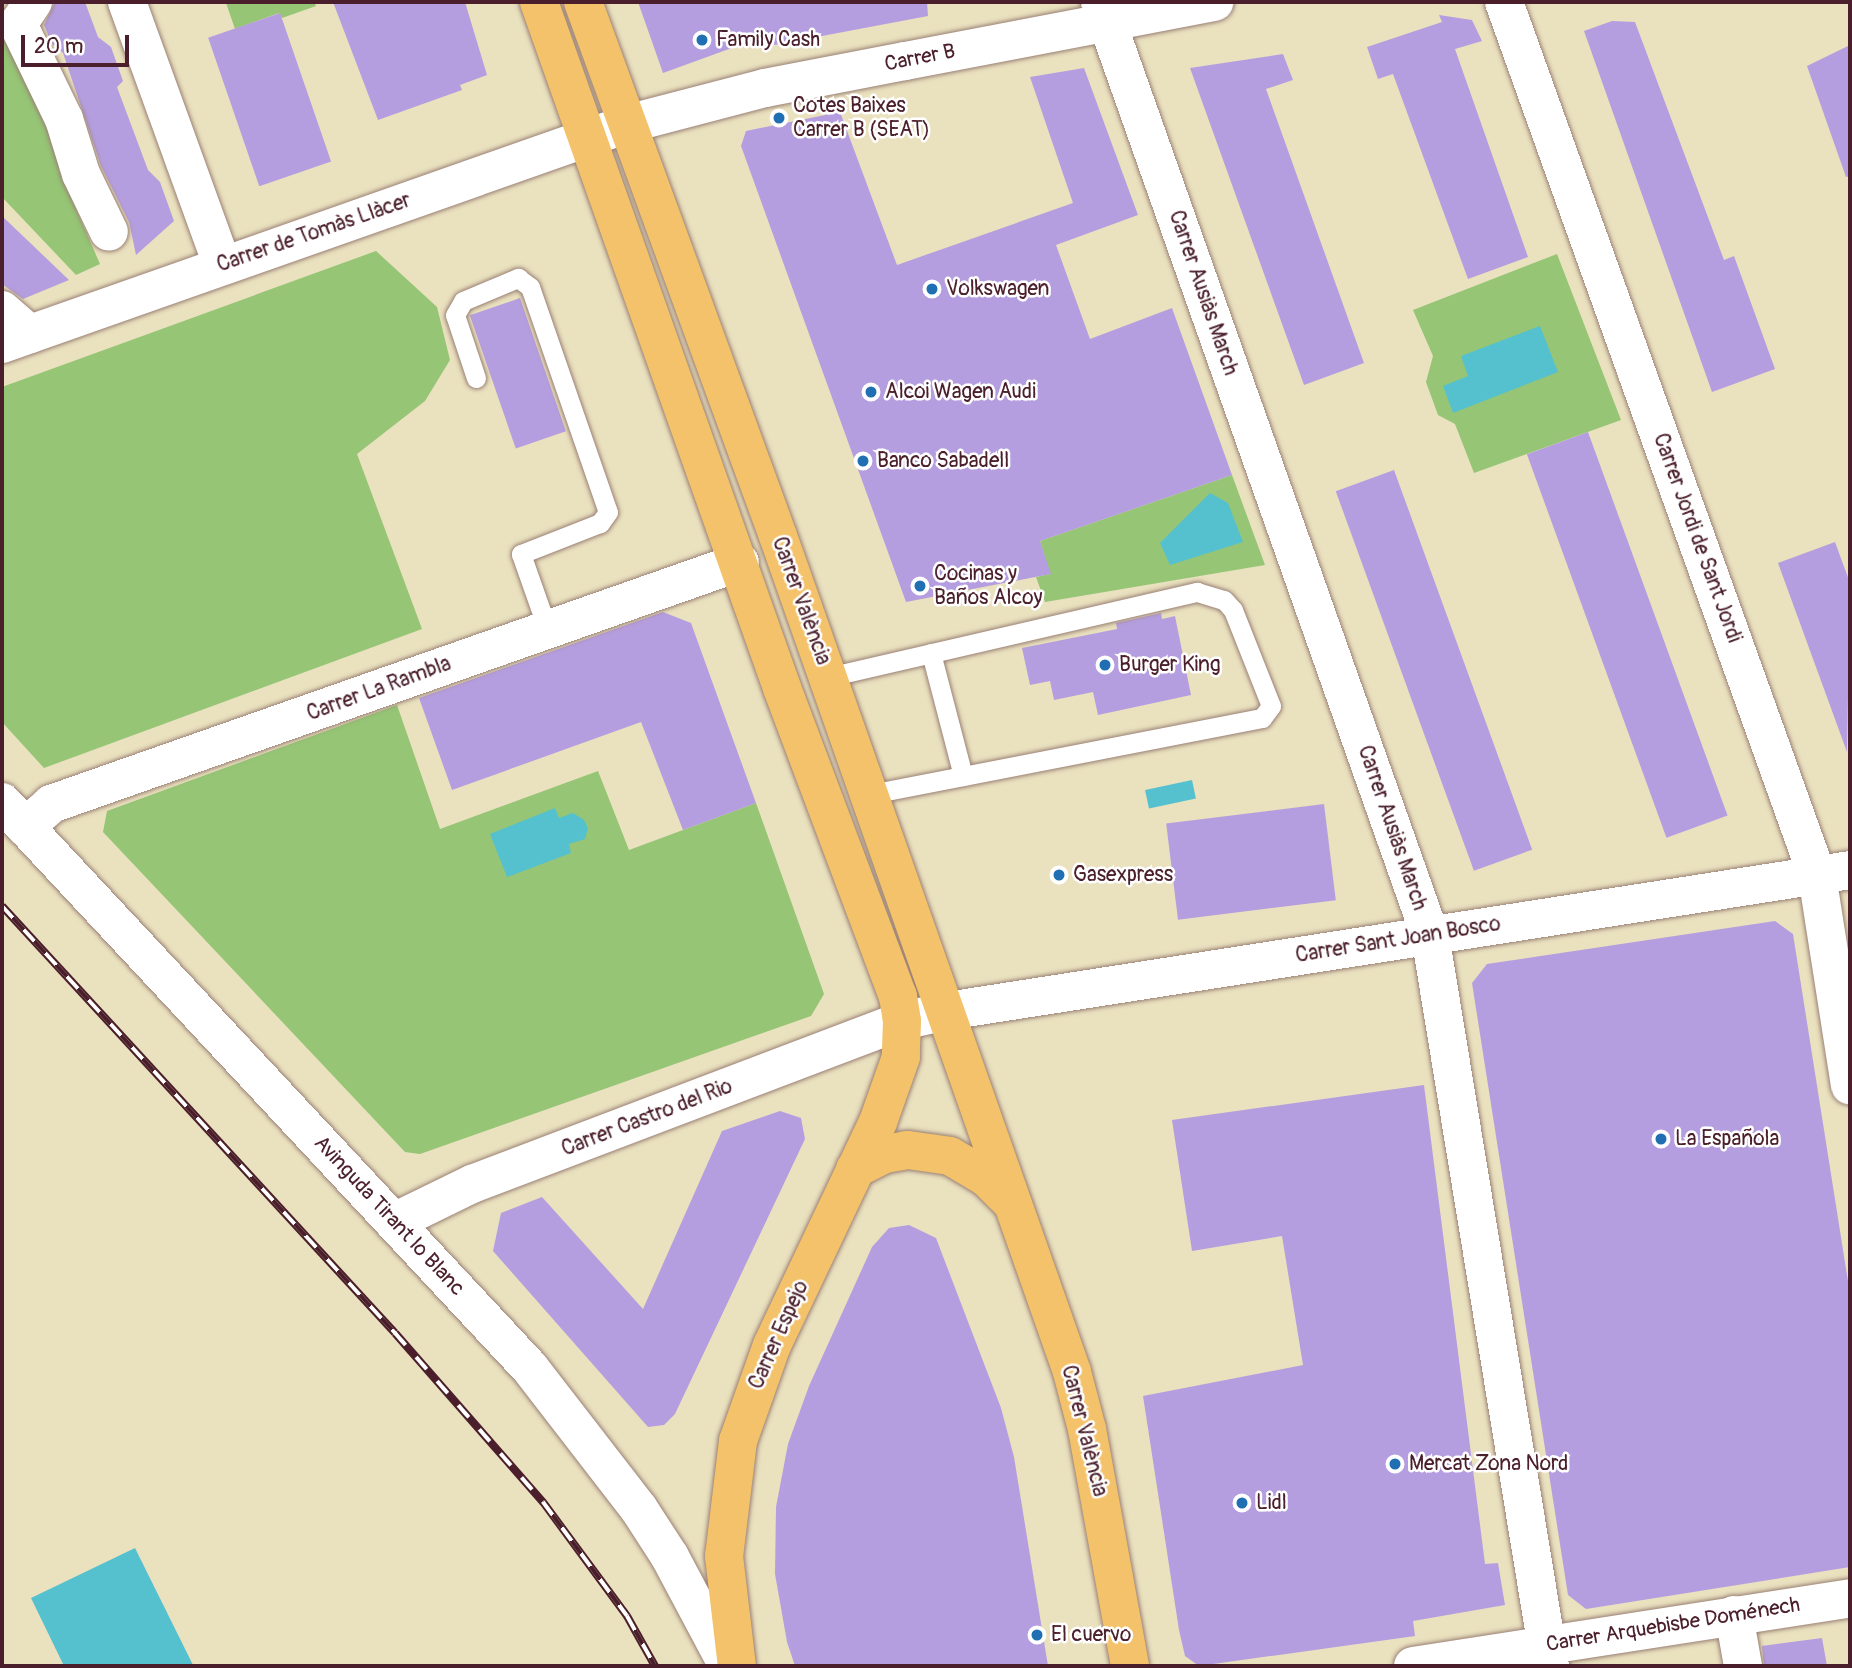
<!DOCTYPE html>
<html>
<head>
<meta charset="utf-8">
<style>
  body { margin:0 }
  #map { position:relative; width:1852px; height:1668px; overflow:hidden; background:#eae1bf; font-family:Pangolin,sans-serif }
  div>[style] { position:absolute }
  .green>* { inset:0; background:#95c575 }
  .water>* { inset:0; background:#55c1cf; transform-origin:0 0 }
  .building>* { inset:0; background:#b59edf; transform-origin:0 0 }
  .roads { filter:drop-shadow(0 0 2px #9a8075) drop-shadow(0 0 2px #9a8075) }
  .service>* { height:19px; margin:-9.5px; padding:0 9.5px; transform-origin:9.5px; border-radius:9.5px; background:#fff }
  .minor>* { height:38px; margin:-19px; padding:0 19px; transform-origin:19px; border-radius:19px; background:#fff }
  .tertiary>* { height:38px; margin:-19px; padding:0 19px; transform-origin:19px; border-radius:19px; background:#fff }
  .primary>* { height:38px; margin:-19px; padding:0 19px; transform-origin:19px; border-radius:19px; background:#f3c26a }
  .rail>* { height:8px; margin-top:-4px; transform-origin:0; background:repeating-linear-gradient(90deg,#fff 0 16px,#4a1f2b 0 32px); box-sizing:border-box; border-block:2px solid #4a1f2b }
  .dots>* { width:19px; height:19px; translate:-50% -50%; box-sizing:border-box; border:4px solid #fff; border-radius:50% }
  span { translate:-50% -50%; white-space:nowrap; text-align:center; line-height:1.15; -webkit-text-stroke:5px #fff; paint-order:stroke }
  .poi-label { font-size:21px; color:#4a1f2b }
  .left { translate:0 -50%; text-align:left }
  .street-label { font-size:21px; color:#4a1f2b }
  .frame { position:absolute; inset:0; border:4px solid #4a1f2b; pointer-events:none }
  .scale { position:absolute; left:21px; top:35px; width:108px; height:32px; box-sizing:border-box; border:4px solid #4a1f2b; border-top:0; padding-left:9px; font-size:21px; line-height:24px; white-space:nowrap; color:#4a1f2b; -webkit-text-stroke:5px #fff; paint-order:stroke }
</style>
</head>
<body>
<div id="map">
  <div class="green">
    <i style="clip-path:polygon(314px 2px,316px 6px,282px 18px,279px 13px,235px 29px,226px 3px)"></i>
    <i style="clip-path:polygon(2px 27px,54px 121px,59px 170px,100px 264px,76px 275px,2px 197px)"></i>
    <i style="clip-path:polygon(376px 251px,437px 307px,450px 360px,425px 401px,357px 454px,422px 629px,44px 768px,2px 722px,2px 387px)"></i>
    <i style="clip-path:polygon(1557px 254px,1621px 420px,1474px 473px,1455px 424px,1438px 415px,1426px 382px,1433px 356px,1413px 310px)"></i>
    <i style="clip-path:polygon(1232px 475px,1265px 565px,1045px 602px,1036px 577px,1050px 574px,1040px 541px)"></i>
    <i style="clip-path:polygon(397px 705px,440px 829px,598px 771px,629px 850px,756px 803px,824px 994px,811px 1016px,420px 1154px,405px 1152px,103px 832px,107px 811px)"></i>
  </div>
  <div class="water">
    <i style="clip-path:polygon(1540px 326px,1558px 372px,1453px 413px,1443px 386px,1468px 376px,1461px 356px)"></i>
    <i style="clip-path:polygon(1210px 493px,1228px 503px,1243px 542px,1170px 565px,1160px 543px)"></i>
    <i style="left:1192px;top:780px;width:19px;height:48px;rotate:78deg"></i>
    <i style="clip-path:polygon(555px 808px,559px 818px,573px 813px,584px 820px,588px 828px,585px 839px,569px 844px,571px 853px,507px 877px,490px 834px)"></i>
    <i style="clip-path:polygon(135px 1548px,193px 1665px,64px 1666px,31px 1598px)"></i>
  </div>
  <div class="building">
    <i style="clip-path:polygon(55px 2px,85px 2px,98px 37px,111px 47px,123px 81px,117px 87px,148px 170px,160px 182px,174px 221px,136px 255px,129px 222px,101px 166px,63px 53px,52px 44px,44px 25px)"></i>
    <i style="clip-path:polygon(333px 2px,465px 2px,487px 75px,460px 85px,462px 90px,378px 120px)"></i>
    <i style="clip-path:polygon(638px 2px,927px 2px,928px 16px,769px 46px,765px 36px,663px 73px)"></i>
    <i style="left:280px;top:13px;width:157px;height:76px;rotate:71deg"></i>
    <i style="clip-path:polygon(1439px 15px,1472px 20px,1482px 41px,1455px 49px,1528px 257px,1468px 279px,1393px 74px,1378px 79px,1367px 47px,1442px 22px)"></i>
    <i style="clip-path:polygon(1612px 21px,1635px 22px,1724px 260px,1734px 256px,1775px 369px,1712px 392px,1584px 31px)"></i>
    <i style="clip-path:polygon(1850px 45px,1850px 176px,1846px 177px,1807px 66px)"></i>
    <i style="clip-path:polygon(1283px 54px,1293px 80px,1266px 89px,1364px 363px,1304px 385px,1190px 68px)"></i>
    <i style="clip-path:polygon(1084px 68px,1138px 215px,1056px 245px,1090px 339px,1172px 308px,1232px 475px,1040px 541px,1051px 574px,906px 602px,741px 146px,746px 131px,840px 112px,897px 265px,1073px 203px,1030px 77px)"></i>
    <i style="clip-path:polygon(2px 216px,69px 280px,23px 299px,2px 284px)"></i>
    <i style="left:520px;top:298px;width:141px;height:53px;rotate:71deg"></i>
    <i style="left:1588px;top:432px;width:408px;height:65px;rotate:70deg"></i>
    <i style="left:1394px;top:470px;width:404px;height:62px;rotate:70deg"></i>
    <i style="clip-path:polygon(1835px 542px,1850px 583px,1847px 752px,1778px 563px)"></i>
    <i style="clip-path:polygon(663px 612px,691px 623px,756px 803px,683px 830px,641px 722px,452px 790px,419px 698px)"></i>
    <i style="clip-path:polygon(1161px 613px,1162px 619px,1175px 616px,1191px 695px,1098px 715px,1093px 692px,1054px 700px,1050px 681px,1030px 685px,1022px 648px,1117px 629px,1116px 623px)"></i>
    <i style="left:1324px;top:804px;width:97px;height:159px;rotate:83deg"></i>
    <i style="clip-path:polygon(1775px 921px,1793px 934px,1850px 1294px,1850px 1567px,1586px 1609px,1568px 1595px,1472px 983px,1487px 964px)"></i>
    <i style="clip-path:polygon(1424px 1085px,1485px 1564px,1498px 1563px,1505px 1605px,1413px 1621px,1415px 1636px,1199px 1666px,1185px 1656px,1179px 1630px,1143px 1396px,1303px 1365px,1282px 1236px,1192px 1251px,1172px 1120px)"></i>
    <i style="clip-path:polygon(780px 1111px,801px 1118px,805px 1139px,675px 1414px,664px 1425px,648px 1427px,493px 1251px,501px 1213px,542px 1197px,643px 1309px,722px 1131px)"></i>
    <i style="clip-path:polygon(909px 1225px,936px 1238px,1001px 1408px,1014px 1457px,1048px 1666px,795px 1666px,787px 1642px,775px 1574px,776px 1507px,788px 1444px,809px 1386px,872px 1247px,889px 1228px)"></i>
    <i style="clip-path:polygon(1822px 1638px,1827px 1666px,1764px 1666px,1762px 1646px)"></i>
  </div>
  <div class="roads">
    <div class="service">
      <i style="left:476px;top:378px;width:66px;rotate:-108.4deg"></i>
      <i style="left:455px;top:315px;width:16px;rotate:-60deg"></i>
      <i style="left:463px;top:301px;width:60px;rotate:-22.7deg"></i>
      <i style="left:518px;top:278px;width:15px;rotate:37deg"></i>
      <i style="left:530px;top:287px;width:238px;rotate:70.9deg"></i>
      <i style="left:608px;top:512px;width:14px;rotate:126deg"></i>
      <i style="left:600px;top:523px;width:85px;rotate:158.6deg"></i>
      <i style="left:521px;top:554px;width:78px;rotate:70.6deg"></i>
      <i style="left:931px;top:653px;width:127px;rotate:75.4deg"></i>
      <i style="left:828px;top:677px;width:379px;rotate:-13deg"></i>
      <i style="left:1197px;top:592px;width:28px;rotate:17deg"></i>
      <i style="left:1224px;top:600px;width:13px;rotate:48deg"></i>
      <i style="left:1233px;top:610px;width:103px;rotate:68.4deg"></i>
      <i style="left:1271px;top:706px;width:15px;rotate:127deg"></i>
      <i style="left:1262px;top:718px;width:399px;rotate:169deg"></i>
    </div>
    <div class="minor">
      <i style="left:33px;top:2px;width:27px;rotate:124deg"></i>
      <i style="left:18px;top:24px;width:106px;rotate:64.2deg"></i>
      <i style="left:64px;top:119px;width:58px;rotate:72.8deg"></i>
      <i style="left:81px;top:174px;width:64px;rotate:64.2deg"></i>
      <i style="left:127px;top:2px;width:279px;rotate:70.1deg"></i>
      <i style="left:1100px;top:2px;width:990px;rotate:70.52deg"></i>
      <i style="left:1430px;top:935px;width:741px;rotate:80.68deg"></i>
      <i style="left:1504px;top:2px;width:927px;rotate:70.28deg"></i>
      <i style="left:1817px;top:875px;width:213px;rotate:81.1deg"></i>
      <i style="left:2px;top:310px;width:37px;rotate:41deg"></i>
      <i style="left:2px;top:344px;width:663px;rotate:-19.39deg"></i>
      <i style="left:627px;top:124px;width:143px;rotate:-14.6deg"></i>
      <i style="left:765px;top:88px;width:143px;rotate:-10.9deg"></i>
      <i style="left:25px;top:827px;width:35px;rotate:-41deg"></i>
      <i style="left:51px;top:804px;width:730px;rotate:-19.35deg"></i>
      <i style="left:394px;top:1222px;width:87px;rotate:-26deg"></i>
      <i style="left:472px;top:1184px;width:460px;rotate:-20.8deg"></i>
      <i style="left:902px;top:1021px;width:46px;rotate:-12.5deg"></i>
      <i style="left:1734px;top:1615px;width:52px;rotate:80deg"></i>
      <i style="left:1413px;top:1666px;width:442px;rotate:-8.8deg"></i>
    </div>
    <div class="tertiary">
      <i style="left:905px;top:61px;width:315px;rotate:-10.8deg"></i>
      <i style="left:2px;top:802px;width:774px;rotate:46.99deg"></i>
      <i style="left:530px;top:1368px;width:178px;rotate:52.3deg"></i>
      <i style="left:639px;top:1509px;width:57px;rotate:57.1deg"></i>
      <i style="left:670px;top:1557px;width:123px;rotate:62deg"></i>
      <i style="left:947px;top:1011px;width:914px;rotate:-8.87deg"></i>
    </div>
    <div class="primary">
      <i style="left:539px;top:2px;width:728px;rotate:70.49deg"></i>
      <i style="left:782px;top:688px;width:329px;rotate:69.4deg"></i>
      <i style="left:898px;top:996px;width:25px;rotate:81deg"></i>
      <i style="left:902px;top:1021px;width:36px;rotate:92deg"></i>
      <i style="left:901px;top:1057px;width:69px;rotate:109.5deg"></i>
      <i style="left:878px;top:1122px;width:247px;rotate:115.4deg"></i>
      <i style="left:772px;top:1345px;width:102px;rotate:109.5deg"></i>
      <i style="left:738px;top:1441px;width:116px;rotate:96.9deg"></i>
      <i style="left:724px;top:1556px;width:111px;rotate:83.3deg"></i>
      <i style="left:583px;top:2px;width:568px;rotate:69.94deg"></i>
      <i style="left:778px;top:536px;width:886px;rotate:70.62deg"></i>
      <i style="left:1072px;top:1372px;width:59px;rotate:75.3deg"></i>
      <i style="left:1087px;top:1429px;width:241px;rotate:79.7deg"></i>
      <i style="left:855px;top:1169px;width:34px;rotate:-27deg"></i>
      <i style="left:885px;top:1154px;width:23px;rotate:-10deg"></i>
      <i style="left:908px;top:1150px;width:42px;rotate:8.1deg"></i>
      <i style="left:950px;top:1156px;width:43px;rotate:30.7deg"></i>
      <i style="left:987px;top:1178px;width:33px;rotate:45deg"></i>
    </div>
  </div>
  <div class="rail">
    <i style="left:2px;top:906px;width:580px;rotate:47.37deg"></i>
    <i style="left:395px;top:1333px;width:225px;rotate:48.8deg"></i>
    <i style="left:543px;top:1502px;width:142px;rotate:53.6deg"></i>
    <i style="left:627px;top:1616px;width:57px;rotate:60.8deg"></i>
  </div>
  <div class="dots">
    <i style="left:702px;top:40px;background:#1f6fb2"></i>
    <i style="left:779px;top:118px;background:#1f6fb2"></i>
    <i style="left:932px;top:289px;background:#1f6fb2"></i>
    <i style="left:871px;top:392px;background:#1f6fb2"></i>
    <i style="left:863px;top:461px;background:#1f6fb2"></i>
    <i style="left:920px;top:586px;background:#1f6fb2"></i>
    <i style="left:1105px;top:665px;background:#1f6fb2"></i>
    <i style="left:1059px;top:875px;background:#1f6fb2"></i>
    <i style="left:1661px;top:1139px;background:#1f6fb2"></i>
    <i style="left:1395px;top:1464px;background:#1f6fb2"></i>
    <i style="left:1242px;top:1503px;background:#1f6fb2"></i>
    <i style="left:1037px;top:1635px;background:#1f6fb2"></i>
  </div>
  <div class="poi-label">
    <span class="left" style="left:716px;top:40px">Family Cash</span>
    <span class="left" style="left:793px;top:118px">Cotes Baixes<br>Carrer B (SEAT)</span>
    <span class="left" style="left:946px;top:289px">Volkswagen</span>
    <span class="left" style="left:885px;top:392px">Alcoi Wagen Audi</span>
    <span class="left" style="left:877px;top:461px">Banco Sabadell</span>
    <span class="left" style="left:934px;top:586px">Cocinas y<br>Baños Alcoy</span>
    <span class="left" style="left:1119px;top:665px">Burger King</span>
    <span class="left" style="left:1073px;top:875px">Gasexpress</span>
    <span class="left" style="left:1675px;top:1139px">La Española</span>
    <span class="left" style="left:1409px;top:1464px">Mercat Zona Nord</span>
    <span class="left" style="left:1256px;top:1503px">Lidl</span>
    <span class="left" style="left:1051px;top:1635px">El cuervo</span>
  </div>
  <div class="street-label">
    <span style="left:920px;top:58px;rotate:-11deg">Carrer B</span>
    <span style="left:314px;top:233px;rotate:-19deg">Carrer de Tomàs Llàcer</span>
    <span style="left:1203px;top:293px;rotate:71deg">Carrer Ausiàs March</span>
    <span style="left:1697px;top:538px;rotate:70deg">Carrer Jordi de Sant Jordi</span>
    <span style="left:801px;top:601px;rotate:70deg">Carrer València</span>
    <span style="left:379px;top:689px;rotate:-20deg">Carrer La Rambla</span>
    <span style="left:1392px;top:828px;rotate:71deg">Carrer Ausiàs March</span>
    <span style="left:1398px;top:940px;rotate:-9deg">Carrer Sant Joan Bosco</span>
    <span style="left:647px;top:1118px;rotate:-21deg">Carrer Castro del Rio</span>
    <span style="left:389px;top:1216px;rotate:47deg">Avinguda Tirant lo Blanc</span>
    <span style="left:779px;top:1335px;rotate:-66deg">Carrer Espejo</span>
    <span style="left:1084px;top:1431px;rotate:76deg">Carrer València</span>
    <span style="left:1673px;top:1625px;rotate:-9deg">Carrer Arquebisbe Doménech</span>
  </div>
  <div class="frame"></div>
  <div class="scale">20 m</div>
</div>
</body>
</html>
